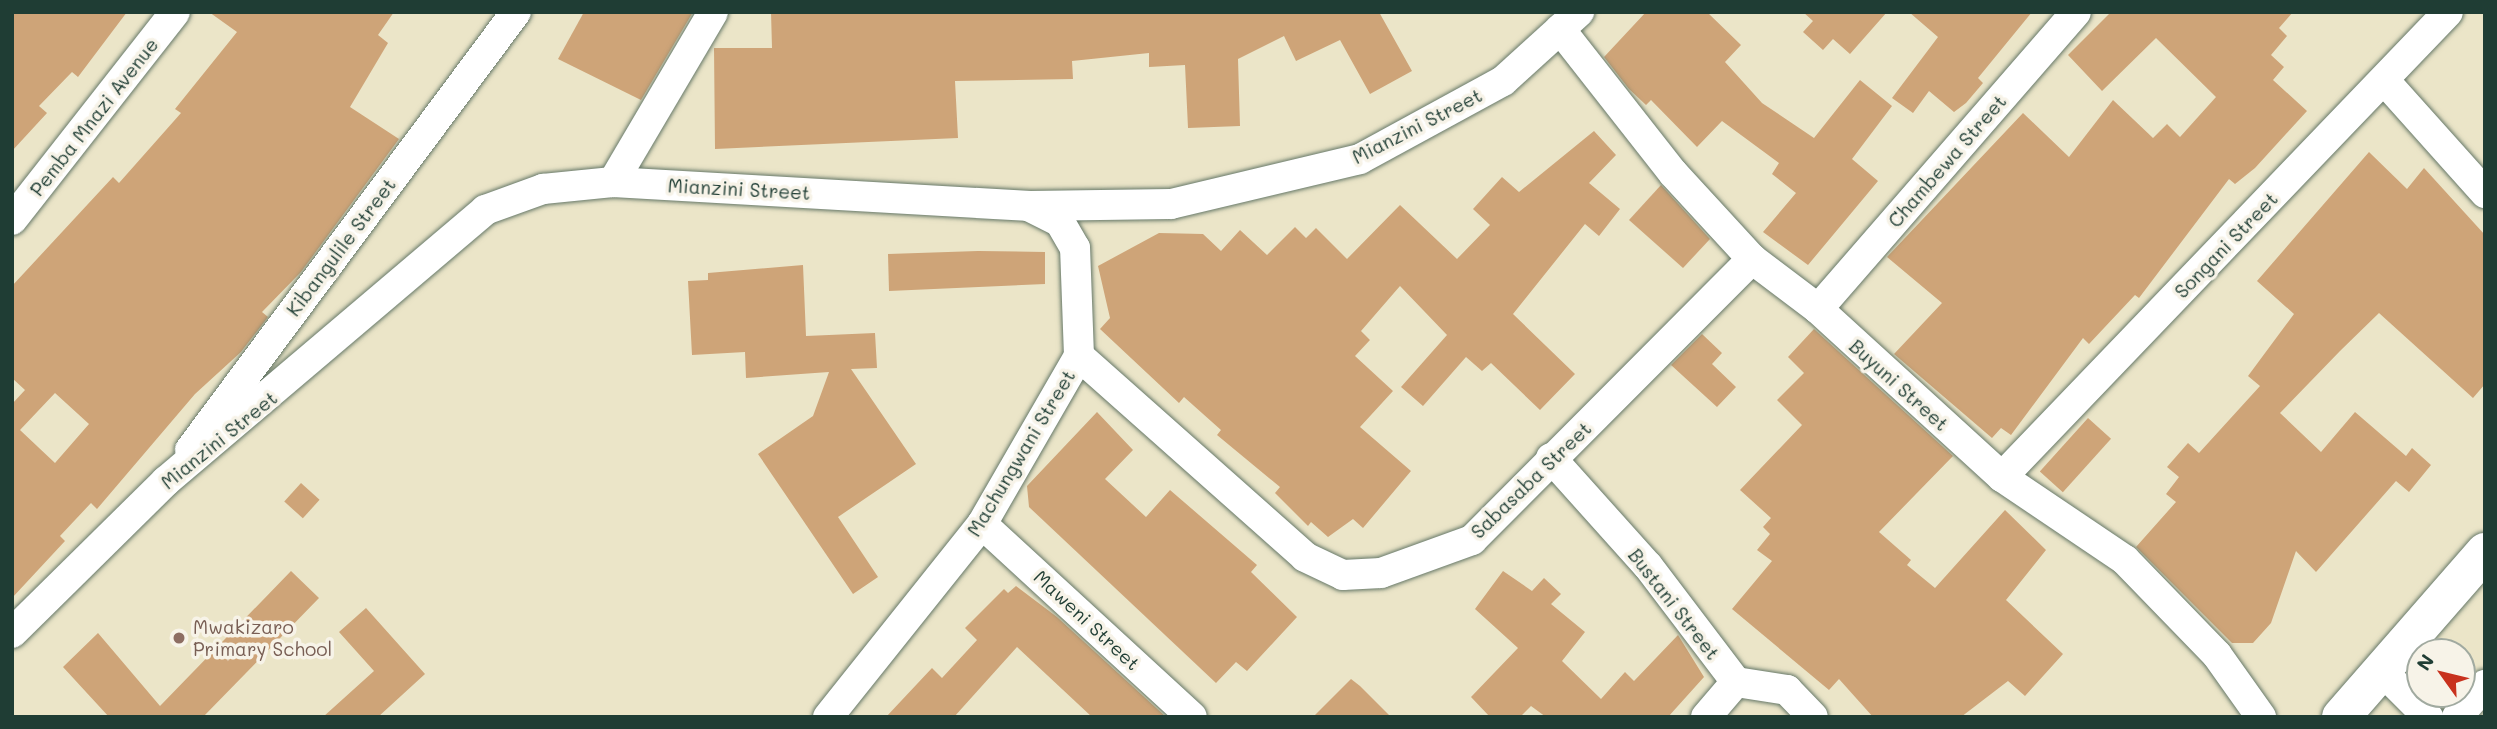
<!DOCTYPE html>
<html>
<head>
<meta charset="utf-8">
<style>
  body { margin:0 }
  #map { position:relative; width:2497px; height:729px; overflow:hidden; background:#ebe5c8; font-family:Mali,sans-serif }
  div>[style] { position:absolute }
  .building>* { inset:0; background:#cea478; transform-origin:0 0 }
  .roads { filter:drop-shadow(0 0 2px #667868) drop-shadow(0 0 2px #667868) }
  .street>* { height:30px; margin:-15px; padding:0 15px; transform-origin:15px; border-radius:15px; background:#fff }
  .secondary>* { height:38px; margin:-19px; padding:0 19px; transform-origin:19px; border-radius:19px; background:#fff }
  .dots>* { width:19px; height:19px; translate:-50% -50%; box-sizing:border-box; border:4px solid #f7f3e8; border-radius:50% }
  span { translate:-50% -50%; white-space:nowrap; text-align:center; line-height:1.15; -webkit-text-stroke:7px #f7f3e8; paint-order:stroke }
  .street-label { font-size:19px; color:#1f3d34 }
  .education-label { font-size:19px; color:#785e54 }
  .left { translate:0 -50%; text-align:left }
  .frame { position:absolute; inset:0; border:14px solid #1f3d34; pointer-events:none }
  .north { position:absolute; left:2406px; top:638px; width:70px; height:70px; box-sizing:border-box; background:#f7f3e8; border:2px solid #a1aaa0; border-radius:50%; rotate:304deg; font-size:19px; font-weight:700; line-height:28px; text-align:center; color:#1f3d34 }
  .north::after { content:''; display:block; margin:auto; width:24px; height:32px; background:#c8321e; clip-path:polygon(50% 0,100% 100%,50% 72%,0 100%) }
</style>
</head>
<body>
<div id="map">
  <div class="building">
    <i style="clip-path:polygon(12px 12px,127px 12px,78px 77px,72px 72px,39px 106px,47px 113px,12px 151px)"></i>
    <i style="clip-path:polygon(evenodd,209px 12px,394px 12px,378px 35px,388px 43px,350px 107px,399px 139px,301px 272px,262px 312px,268px 317px,241px 352px,195px 394px,97px 509px,91px 503px,60px 536px,65px 541px,12px 598px,12px 404px,25px 390px,12px 378px,12px 286px,113px 177px,119px 183px,181px 113px,175px 109px,237px 32px,209px 12px,55px 393px,89px 424px,55px 463px,20px 430px,55px 393px)"></i>
    <i style="clip-path:polygon(584px 12px,693px 12px,641px 100px,558px 59px)"></i>
    <i style="clip-path:polygon(771px 12px,1379px 12px,1412px 71px,1370px 94px,1340px 40px,1296px 61px,1284px 36px,1238px 59px,1240px 126px,1188px 128px,1185px 65px,1149px 67px,1149px 53px,1072px 61px,1073px 79px,955px 81px,958px 138px,715px 149px,714px 48px,772px 48px)"></i>
    <i style="clip-path:polygon(1646px 12px,1707px 12px,1741px 45px,1725px 62px,1762px 103px,1814px 138px,1860px 80px,1892px 106px,1852px 159px,1878px 181px,1808px 265px,1763px 232px,1796px 193px,1772px 174px,1779px 163px,1722px 121px,1697px 147px,1651px 100px,1646px 105px,1629px 89px,1604px 57px)"></i>
    <i style="clip-path:polygon(1803px 12px,1887px 12px,1850px 54px,1833px 39px,1823px 50px,1803px 32px,1813px 21px)"></i>
    <i style="clip-path:polygon(1909px 12px,2032px 12px,1978px 78px,1983px 83px,1966px 103px,1954px 112px,1929px 91px,1913px 113px,1892px 98px,1938px 37px)"></i>
    <i style="clip-path:polygon(2111px 12px,2293px 12px,2279px 28px,2287px 36px,2271px 55px,2284px 67px,2273px 80px,2307px 111px,2255px 168px,2235px 184px,2229px 179px,2139px 298px,2135px 295px,2089px 344px,2083px 338px,2011px 435px,2001px 428px,1992px 438px,1894px 354px,1942px 303px,1887px 257px,2023px 113px,2069px 157px,2113px 100px,2153px 138px,2167px 124px,2180px 137px,2216px 97px,2156px 38px,2102px 91px,2068px 55px)"></i>
    <i style="clip-path:polygon(1594px 131px,1616px 155px,1589px 183px,1620px 209px,1599px 236px,1585px 224px,1513px 314px,1575px 374px,1540px 410px,1491px 363px,1482px 371px,1466px 357px,1423px 406px,1401px 387px,1447px 335px,1400px 286px,1361px 331px,1370px 340px,1355px 356px,1393px 391px,1360px 427px,1411px 471px,1363px 528px,1353px 519px,1328px 537px,1311px 522px,1308px 526px,1275px 493px,1280px 487px,1217px 435px,1221px 430px,1184px 397px,1179px 403px,1100px 329px,1110px 318px,1098px 266px,1159px 233px,1203px 234px,1221px 251px,1240px 230px,1267px 255px,1295px 227px,1306px 238px,1316px 228px,1347px 259px,1400px 205px,1457px 259px,1490px 225px,1473px 209px,1502px 177px,1519px 192px)"></i>
    <i style="clip-path:polygon(2369px 152px,2407px 189px,2424px 168px,2485px 235px,2485px 384px,2473px 398px,2379px 313px,2340px 351px,2280px 413px,2321px 452px,2355px 412px,2406px 456px,2412px 448px,2431px 465px,2409px 492px,2396px 481px,2316px 572px,2296px 551px,2271px 623px,2253px 643px,2232px 643px,2136px 547px,2176px 502px,2166px 494px,2179px 477px,2167px 467px,2188px 443px,2199px 453px,2260px 386px,2248px 376px,2294px 314px,2257px 281px)"></i>
    <i style="clip-path:polygon(1661px 185px,1710px 239px,1683px 268px,1629px 220px)"></i>
    <i style="clip-path:polygon(978px 251px,1045px 252px,1045px 284px,889px 291px,888px 254px)"></i>
    <i style="clip-path:polygon(803px 265px,806px 336px,875px 333px,877px 368px,851px 369px,916px 464px,838px 517px,878px 577px,853px 594px,758px 454px,813px 416px,829px 372px,746px 378px,745px 352px,692px 355px,688px 281px,708px 280px,708px 273px)"></i>
    <i style="clip-path:polygon(1814px 329px,1953px 456px,1879px 532px,1911px 560px,1907px 565px,1935px 588px,2005px 510px,2046px 550px,2006px 600px,2063px 654px,2025px 696px,2008px 681px,1961px 717px,1873px 717px,1839px 679px,1829px 690px,1732px 609px,1772px 561px,1757px 550px,1770px 534px,1763px 527px,1771px 518px,1740px 490px,1802px 425px,1777px 400px,1804px 373px,1788px 357px)"></i>
    <i style="clip-path:polygon(1702px 334px,1722px 353px,1712px 364px,1736px 387px,1717px 407px,1671px 365px)"></i>
    <i style="clip-path:polygon(1097px 412px,1133px 450px,1105px 479px,1146px 517px,1170px 490px,1257px 565px,1251px 572px,1297px 617px,1247px 671px,1236px 662px,1216px 683px,1029px 507px,1027px 486px)"></i>
    <i style="left:2088px;top:418px;width:31px;height:72px;rotate:42deg"></i>
    <i style="left:301px;top:483px;width:25px;height:25px;rotate:42deg"></i>
    <i style="clip-path:polygon(291px 571px,319px 598px,203px 717px,109px 717px,63px 667px,98px 633px,160px 706px)"></i>
    <i style="clip-path:polygon(1503px 571px,1532px 591px,1544px 578px,1561px 594px,1551px 604px,1585px 632px,1562px 661px,1601px 699px,1625px 672px,1634px 681px,1678px 635px,1704px 677px,1668px 717px,1546px 717px,1531px 706px,1520px 717px,1490px 717px,1471px 697px,1518px 648px,1475px 609px)"></i>
    <i style="clip-path:polygon(1016px 586px,1057px 617px,1166px 717px,1092px 717px,1017px 647px,954px 717px,886px 717px,932px 668px,942px 678px,977px 640px,965px 628px,1004px 589px,1008px 593px)"></i>
    <i style="clip-path:polygon(366px 608px,425px 674px,378px 717px,323px 717px,374px 671px,339px 632px)"></i>
    <i style="clip-path:polygon(1351px 679px,1360px 686px,1391px 717px,1313px 717px)"></i>
  </div>
  <div class="roads">
    <div class="street">
      <i style="left:1560px;top:29px;width:183px;rotate:51.9deg"></i>
      <i style="left:1673px;top:173px;width:117px;rotate:47.4deg"></i>
      <i style="left:1752px;top:259px;width:83px;rotate:37.1deg"></i>
      <i style="left:1818px;top:309px;width:249px;rotate:42.4deg"></i>
      <i style="left:2002px;top:477px;width:148px;rotate:34deg"></i>
      <i style="left:2125px;top:560px;width:132px;rotate:45.9deg"></i>
      <i style="left:2217px;top:655px;width:76px;rotate:54.6deg"></i>
      <i style="left:2384px;top:80px;width:152px;rotate:48.2deg"></i>
      <i style="left:613px;top:182px;width:197px;rotate:-59.5deg"></i>
      <i style="left:12px;top:220px;width:264px;rotate:-51.9deg"></i>
      <i style="left:1818px;top:309px;width:393px;rotate:-49deg"></i>
      <i style="left:1079px;top:356px;width:302px;rotate:41.6deg"></i>
      <i style="left:1305px;top:557px;width:42px;rotate:25.3deg"></i>
      <i style="left:1343px;top:575px;width:38px;rotate:-3deg"></i>
      <i style="left:1381px;top:573px;width:97px;rotate:-19.9deg"></i>
      <i style="left:1472px;top:540px;width:397px;rotate:-45.1deg"></i>
      <i style="left:190px;top:450px;width:546px;rotate:-53.34deg"></i>
      <i style="left:1551px;top:458px;width:145px;rotate:48.1deg"></i>
      <i style="left:1648px;top:566px;width:146px;rotate:52.8deg"></i>
      <i style="left:2002px;top:477px;width:644px;rotate:-46.19deg"></i>
      <i style="left:982px;top:524px;width:285px;rotate:42.6deg"></i>
      <i style="left:12px;top:633px;width:216px;rotate:-44.6deg"></i>
      <i style="left:166px;top:481px;width:419px;rotate:-40.3deg"></i>
      <i style="left:485px;top:210px;width:62px;rotate:-19.9deg"></i>
      <i style="left:543px;top:189px;width:70px;rotate:-5.7deg"></i>
      <i style="left:613px;top:182px;width:418px;rotate:3.3deg"></i>
      <i style="left:1030px;top:206px;width:141px;rotate:-0.8deg"></i>
      <i style="left:1171px;top:204px;width:194px;rotate:-13.4deg"></i>
      <i style="left:1360px;top:159px;width:163px;rotate:-28.6deg"></i>
      <i style="left:1503px;top:81px;width:103px;rotate:-42.2deg"></i>
      <i style="left:2383px;top:672px;width:64px;rotate:45deg"></i>
      <i style="left:1736px;top:682px;width:52px;rotate:8.9deg"></i>
      <i style="left:1787px;top:690px;width:37px;rotate:46deg"></i>
      <i style="left:828px;top:717px;width:247px;rotate:-51.4deg"></i>
      <i style="left:982px;top:524px;width:194px;rotate:-60deg"></i>
      <i style="left:1079px;top:356px;width:108px;rotate:-92.1deg"></i>
      <i style="left:1075px;top:248px;width:30px;rotate:-120deg"></i>
      <i style="left:1060px;top:222px;width:33px;rotate:-153deg"></i>
      <i style="left:1706px;top:717px;width:46px;rotate:-49.4deg"></i>
      <i style="left:2457px;top:717px;width:43px;rotate:-48.8deg"></i>
    </div>
    <div class="secondary">
      <i style="left:2341px;top:717px;width:219px;rotate:-48.9deg"></i>
    </div>
  </div>
  <div class="dots">
    <i style="left:179px;top:638px;background:#8d6e63"></i>
  </div>
  <div class="street-label">
    <span style="left:94px;top:117px;rotate:-52deg">Pemba Mnazi Avenue</span>
    <span style="left:1417px;top:126px;rotate:-27deg">Mianzini Street</span>
    <span style="left:1947px;top:161px;rotate:-49deg">Chambewa Street</span>
    <span style="left:739px;top:189px;rotate:3deg">Mianzini Street</span>
    <span style="left:2226px;top:245px;rotate:-46deg">Songani Street</span>
    <span style="left:341px;top:247px;rotate:-53deg">Kibangulile Street</span>
    <span style="left:1899px;top:385px;rotate:42deg">Buyuni Street</span>
    <span style="left:219px;top:440px;rotate:-39deg">Mianzini Street</span>
    <span style="left:1021px;top:453px;rotate:-59deg">Machungwani Street</span>
    <span style="left:1531px;top:480px;rotate:-44deg">Sabasaba Street</span>
    <span style="left:1674px;top:604px;rotate:52deg">Bustani Street</span>
    <span style="left:1087px;top:620px;rotate:43deg">Maweni Street</span>
  </div>
  <div class="education-label">
    <span class="left" style="left:193px;top:638px">Mwakizaro<br>Primary School</span>
  </div>
  <div class="frame"></div>
  <div class="north">N</div>
</div>
</body>
</html>
